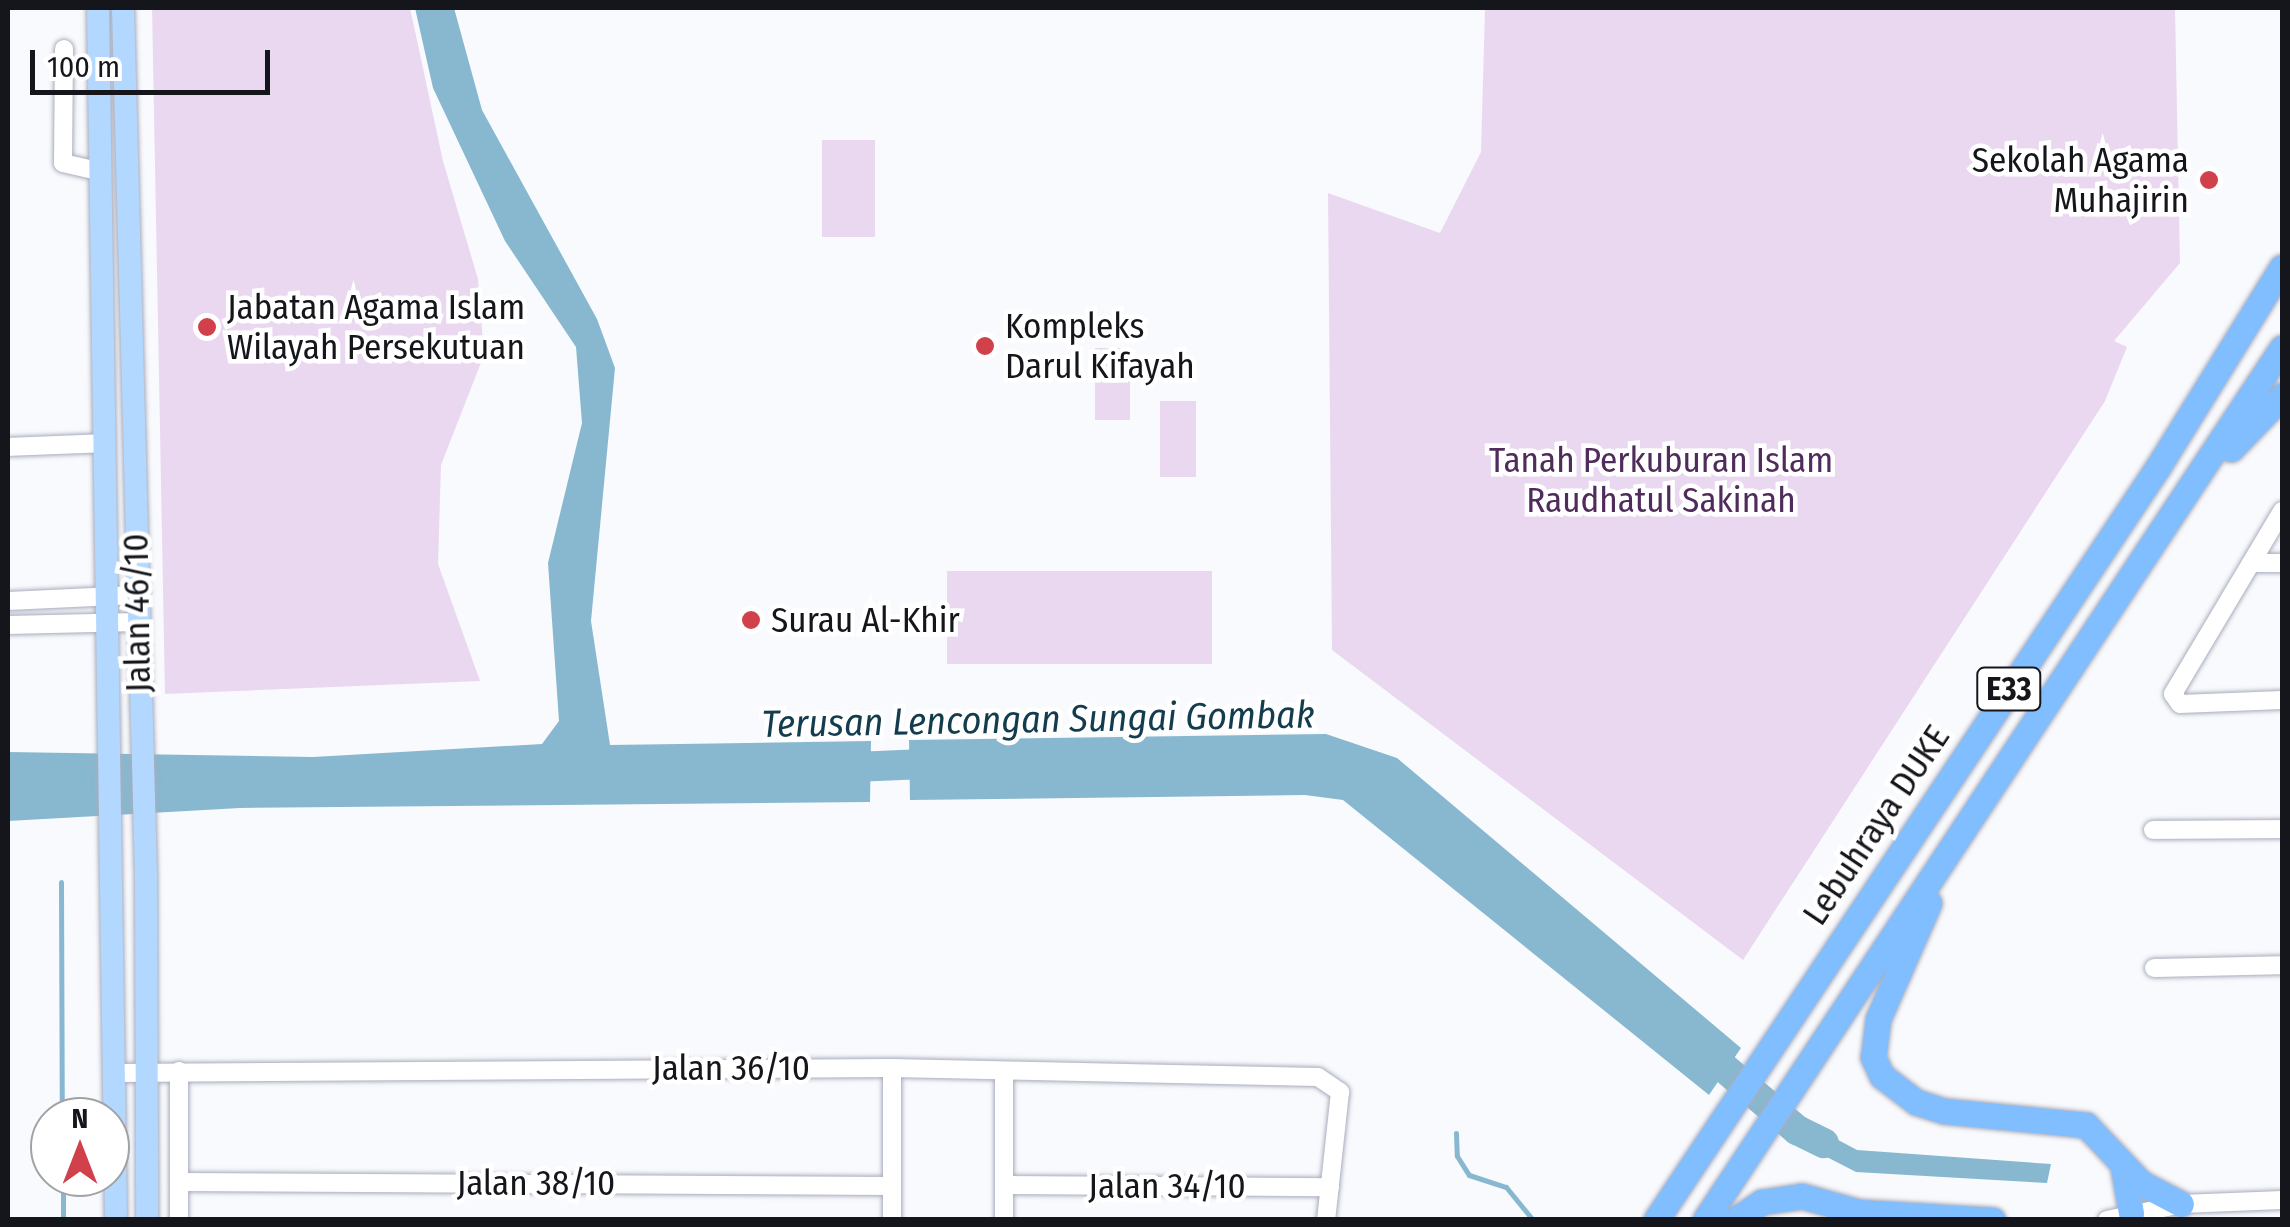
<!DOCTYPE html>
<html>
<head>
<meta charset="utf-8">
<style>
  body { margin:0 }
  #map { position:relative; width:2290px; height:1227px; overflow:hidden; background:#f9fafd; font-family:"Fira Sans Condensed",sans-serif }
  div>[style] { position:absolute }
  .green>* { inset:0; background:#ead8f1; transform-origin:0 0 }
  .water>* { inset:0; background:#87b8cf }
  .stream>* { height:5px; margin:-2.5px; padding:0 2.5px; transform-origin:2.5px; border-radius:2.5px; background:#87b8cf }
  .river>* { height:30px; margin:-15px; padding:0 15px; transform-origin:15px; border-radius:15px; background:#87b8cf }
  .roads { filter:drop-shadow(0 0 2px #a8adbd) drop-shadow(0 0 2px #a8adbd) }
  .minor>* { height:18px; margin:-9px; padding:0 9px; transform-origin:9px; border-radius:9px; background:#fff }
  .major>* { height:22px; margin:-11px; padding:0 11px; transform-origin:11px; border-radius:11px; background:#b3d8ff }
  .highway>* { height:25px; margin:-12.5px; padding:0 12.5px; transform-origin:12.5px; border-radius:12.5px; background:#81beff }
  .dots>* { width:28px; height:28px; translate:-50% -50%; box-sizing:border-box; border:5px solid #fff; border-radius:50% }
  span { translate:-50% -50%; white-space:nowrap; text-align:center; line-height:1.15; -webkit-text-stroke:9px #fff; paint-order:stroke }
  .shield-label span { padding:2px 8px; background:#fff; border:2px solid; border-radius:8px; -webkit-text-stroke-width:0 }
  .shield-label { font-size:32px; color:#15161c; font-weight:700 }
  .poi-label { font-size:35px; color:#15161c }
  .right { translate:-100% -50%; text-align:right }
  .left { translate:0 -50%; text-align:left }
  .park-label { font-size:35px; color:#502c5d }
  .street-label { font-size:35px; color:#15161c }
  .water-label { font-size:38px; color:#133d4e; font-style:italic }
  .frame { position:absolute; inset:0; border:10px solid #15161c; pointer-events:none }
  .north { position:absolute; left:30px; top:1097px; width:100px; height:100px; box-sizing:border-box; background:#fff; border:2px solid #a1a2a4; border-radius:50%; rotate:0deg; font-size:28px; font-weight:700; line-height:40px; text-align:center; color:#15161c }
  .north::after { content:''; display:block; margin:auto; width:35px; height:45px; background:#d1414b; clip-path:polygon(50% 0,100% 100%,50% 72%,0 100%) }
  .scale { position:absolute; left:30px; top:50px; width:240px; height:45px; box-sizing:border-box; border:5px solid #15161c; border-top:0; padding-left:12px; font-size:30px; line-height:35px; white-space:nowrap; color:#15161c; -webkit-text-stroke:8px #fff; paint-order:stroke }
</style>
</head>
<body>
<div id="map">
  <div class="green">
    <i style="clip-path:polygon(152px 8px,410px 8px,443px 161px,478px 279px,484px 355px,441px 465px,438px 564px,480px 681px,165px 694px)"></i>
    <i style="clip-path:polygon(1485px 8px,2175px 8px,2180px 263px,2114px 341px,2127px 347px,2105px 401px,1743px 960px,1332px 650px,1328px 193px,1440px 233px,1481px 152px)"></i>
    <i style="left:822px;top:140px;width:53px;height:97px"></i>
    <i style="left:1095px;top:348px;width:35px;height:72px"></i>
    <i style="left:1160px;top:401px;width:36px;height:76px"></i>
    <i style="left:947px;top:571px;width:265px;height:93px"></i>
  </div>
  <div class="water">
    <i style="clip-path:polygon(415px 8px,454px 8px,482px 110px,597px 319px,615px 368px,591px 621px,610px 745px,871px 741px,870px 802px,240px 808px,8px 821px,8px 752px,313px 757px,542px 744px,559px 721px,548px 563px,582px 423px,576px 347px,505px 241px,433px 88px)"></i>
    <i style="clip-path:polygon(1326px 734px,1397px 758px,1741px 1048px,1709px 1095px,1343px 800px,1305px 795px,910px 800px,909px 740px)"></i>
    <i style="clip-path:polygon(1797px 1118px,1857px 1150px,2051px 1164px,2047px 1183px,1856px 1172px,1784px 1135px)"></i>
  </div>
  <div class="stream">
    <i style="left:61px;top:882px;width:235px;rotate:89.8deg"></i>
    <i style="left:1456px;top:1133px;width:23px;rotate:88deg"></i>
    <i style="left:1457px;top:1156px;width:22px;rotate:58deg"></i>
    <i style="left:1469px;top:1175px;width:39px;rotate:18deg"></i>
    <i style="left:1506px;top:1187px;width:43px;rotate:50.7deg"></i>
    <i style="left:63px;top:1177px;width:43px;rotate:90deg"></i>
  </div>
  <div class="river">
    <i style="left:830px;top:768px;width:119px;rotate:-2.4deg"></i>
    <i style="left:1695px;top:1043px;width:134px;rotate:40.5deg"></i>
    <i style="left:1797px;top:1130px;width:30px;rotate:26deg"></i>
  </div>
  <div class="roads">
    <div class="minor">
      <i style="left:64px;top:49px;width:114px;rotate:90.5deg"></i>
      <i style="left:63px;top:163px;width:39px;rotate:13deg"></i>
      <i style="left:8px;top:447px;width:98px;rotate:-2.3deg"></i>
      <i style="left:2282px;top:511px;width:213px;rotate:120.8deg"></i>
      <i style="left:2173px;top:694px;width:12px;rotate:55deg"></i>
      <i style="left:2180px;top:704px;width:102px;rotate:-2.2deg"></i>
      <i style="left:2251px;top:563px;width:31px"></i>
      <i style="left:8px;top:601px;width:129px;rotate:-2.7deg"></i>
      <i style="left:8px;top:625px;width:129px;rotate:-1.3deg"></i>
      <i style="left:2153px;top:830px;width:129px;rotate:-0.4deg"></i>
      <i style="left:2154px;top:968px;width:128px;rotate:-1.3deg"></i>
      <i style="left:892px;top:1068px;width:152px;rotate:90deg"></i>
      <i style="left:179px;top:1071px;width:149px;rotate:90deg"></i>
      <i style="left:1004px;top:1071px;width:149px;rotate:90deg"></i>
      <i style="left:116px;top:1073px;width:776px;rotate:-0.37deg"></i>
      <i style="left:892px;top:1068px;width:426px;rotate:1.2deg"></i>
      <i style="left:1318px;top:1077px;width:27px;rotate:34deg"></i>
      <i style="left:1340px;top:1092px;width:129px;rotate:96.2deg"></i>
      <i style="left:179px;top:1182px;width:713px;rotate:0.32deg"></i>
      <i style="left:1004px;top:1185px;width:326px;rotate:0.4deg"></i>
      <i style="left:2107px;top:1220px;width:76px;rotate:-12.2deg"></i>
      <i style="left:2181px;top:1204px;width:101px;rotate:-2.3deg"></i>
    </div>
    <div class="major">
      <i style="left:98px;top:8px;width:1212px;rotate:89.15deg"></i>
      <i style="left:123px;top:8px;width:869px;rotate:88.48deg"></i>
      <i style="left:146px;top:877px;width:343px;rotate:89.8deg"></i>
    </div>
    <div class="highway">
      <i style="left:2231px;top:449px;width:74px;rotate:-46.1deg"></i>
      <i style="left:1929px;top:903px;width:127px;rotate:113.7deg"></i>
      <i style="left:1878px;top:1019px;width:38px;rotate:97deg"></i>
      <i style="left:1873px;top:1057px;width:21px;rotate:65deg"></i>
      <i style="left:1882px;top:1076px;width:43px;rotate:37.4deg"></i>
      <i style="left:1916px;top:1102px;width:29px;rotate:18deg"></i>
      <i style="left:1944px;top:1111px;width:143px;rotate:5.6deg"></i>
      <i style="left:2086px;top:1125px;width:80px;rotate:46.5deg"></i>
      <i style="left:2141px;top:1183px;width:45px;rotate:27.7deg"></i>
      <i style="left:2123px;top:1167px;width:47px;rotate:80.1deg"></i>
      <i style="left:1656px;top:1220px;width:905px;rotate:-56.31deg"></i>
      <i style="left:2158px;top:467px;width:235px;rotate:-58.2deg"></i>
      <i style="left:1705px;top:1220px;width:1046px;rotate:-56.51deg"></i>
      <i style="left:1735px;top:1220px;width:32px;rotate:-34deg"></i>
      <i style="left:1762px;top:1202px;width:40px;rotate:-8.5deg"></i>
      <i style="left:1802px;top:1196px;width:59px;rotate:15.7deg"></i>
      <i style="left:1859px;top:1212px;width:134px;rotate:3.4deg"></i>
    </div>
  </div>
  <div class="dots">
    <i style="left:2209px;top:180px;background:#d1414b"></i>
    <i style="left:207px;top:327px;background:#d1414b"></i>
    <i style="left:985px;top:346px;background:#d1414b"></i>
    <i style="left:751px;top:620px;background:#d1414b"></i>
  </div>
  <div class="shield-label">
    <span style="left:2009px;top:689px">E33</span>
  </div>
  <div class="poi-label">
    <span class="right" style="left:2189px;top:180px">Sekolah Agama<br>Muhajirin</span>
    <span class="left" style="left:227px;top:327px">Jabatan Agama Islam<br>Wilayah Persekutuan</span>
    <span class="left" style="left:1005px;top:346px">Kompleks<br>Darul Kifayah</span>
    <span class="left" style="left:771px;top:620px">Surau Al-Khir</span>
  </div>
  <div class="park-label">
    <span style="left:1661px;top:480px">Tanah Perkuburan Islam<br>Raudhatul Sakinah</span>
  </div>
  <div class="street-label">
    <span style="left:137px;top:613px;rotate:-91deg">Jalan 46/10</span>
    <span style="left:1876px;top:825px;rotate:-56deg">Lebuhraya DUKE</span>
    <span style="left:731px;top:1068px">Jalan 36/10</span>
    <span style="left:536px;top:1183px">Jalan 38/10</span>
    <span style="left:1167px;top:1186px">Jalan 34/10</span>
  </div>
  <div class="water-label">
    <span style="left:1038px;top:720px;rotate:-1deg">Terusan Lencongan Sungai Gombak</span>
  </div>
  <div class="frame"></div>
  <div class="north">N</div>
  <div class="scale">100 m</div>
</div>
</body>
</html>
